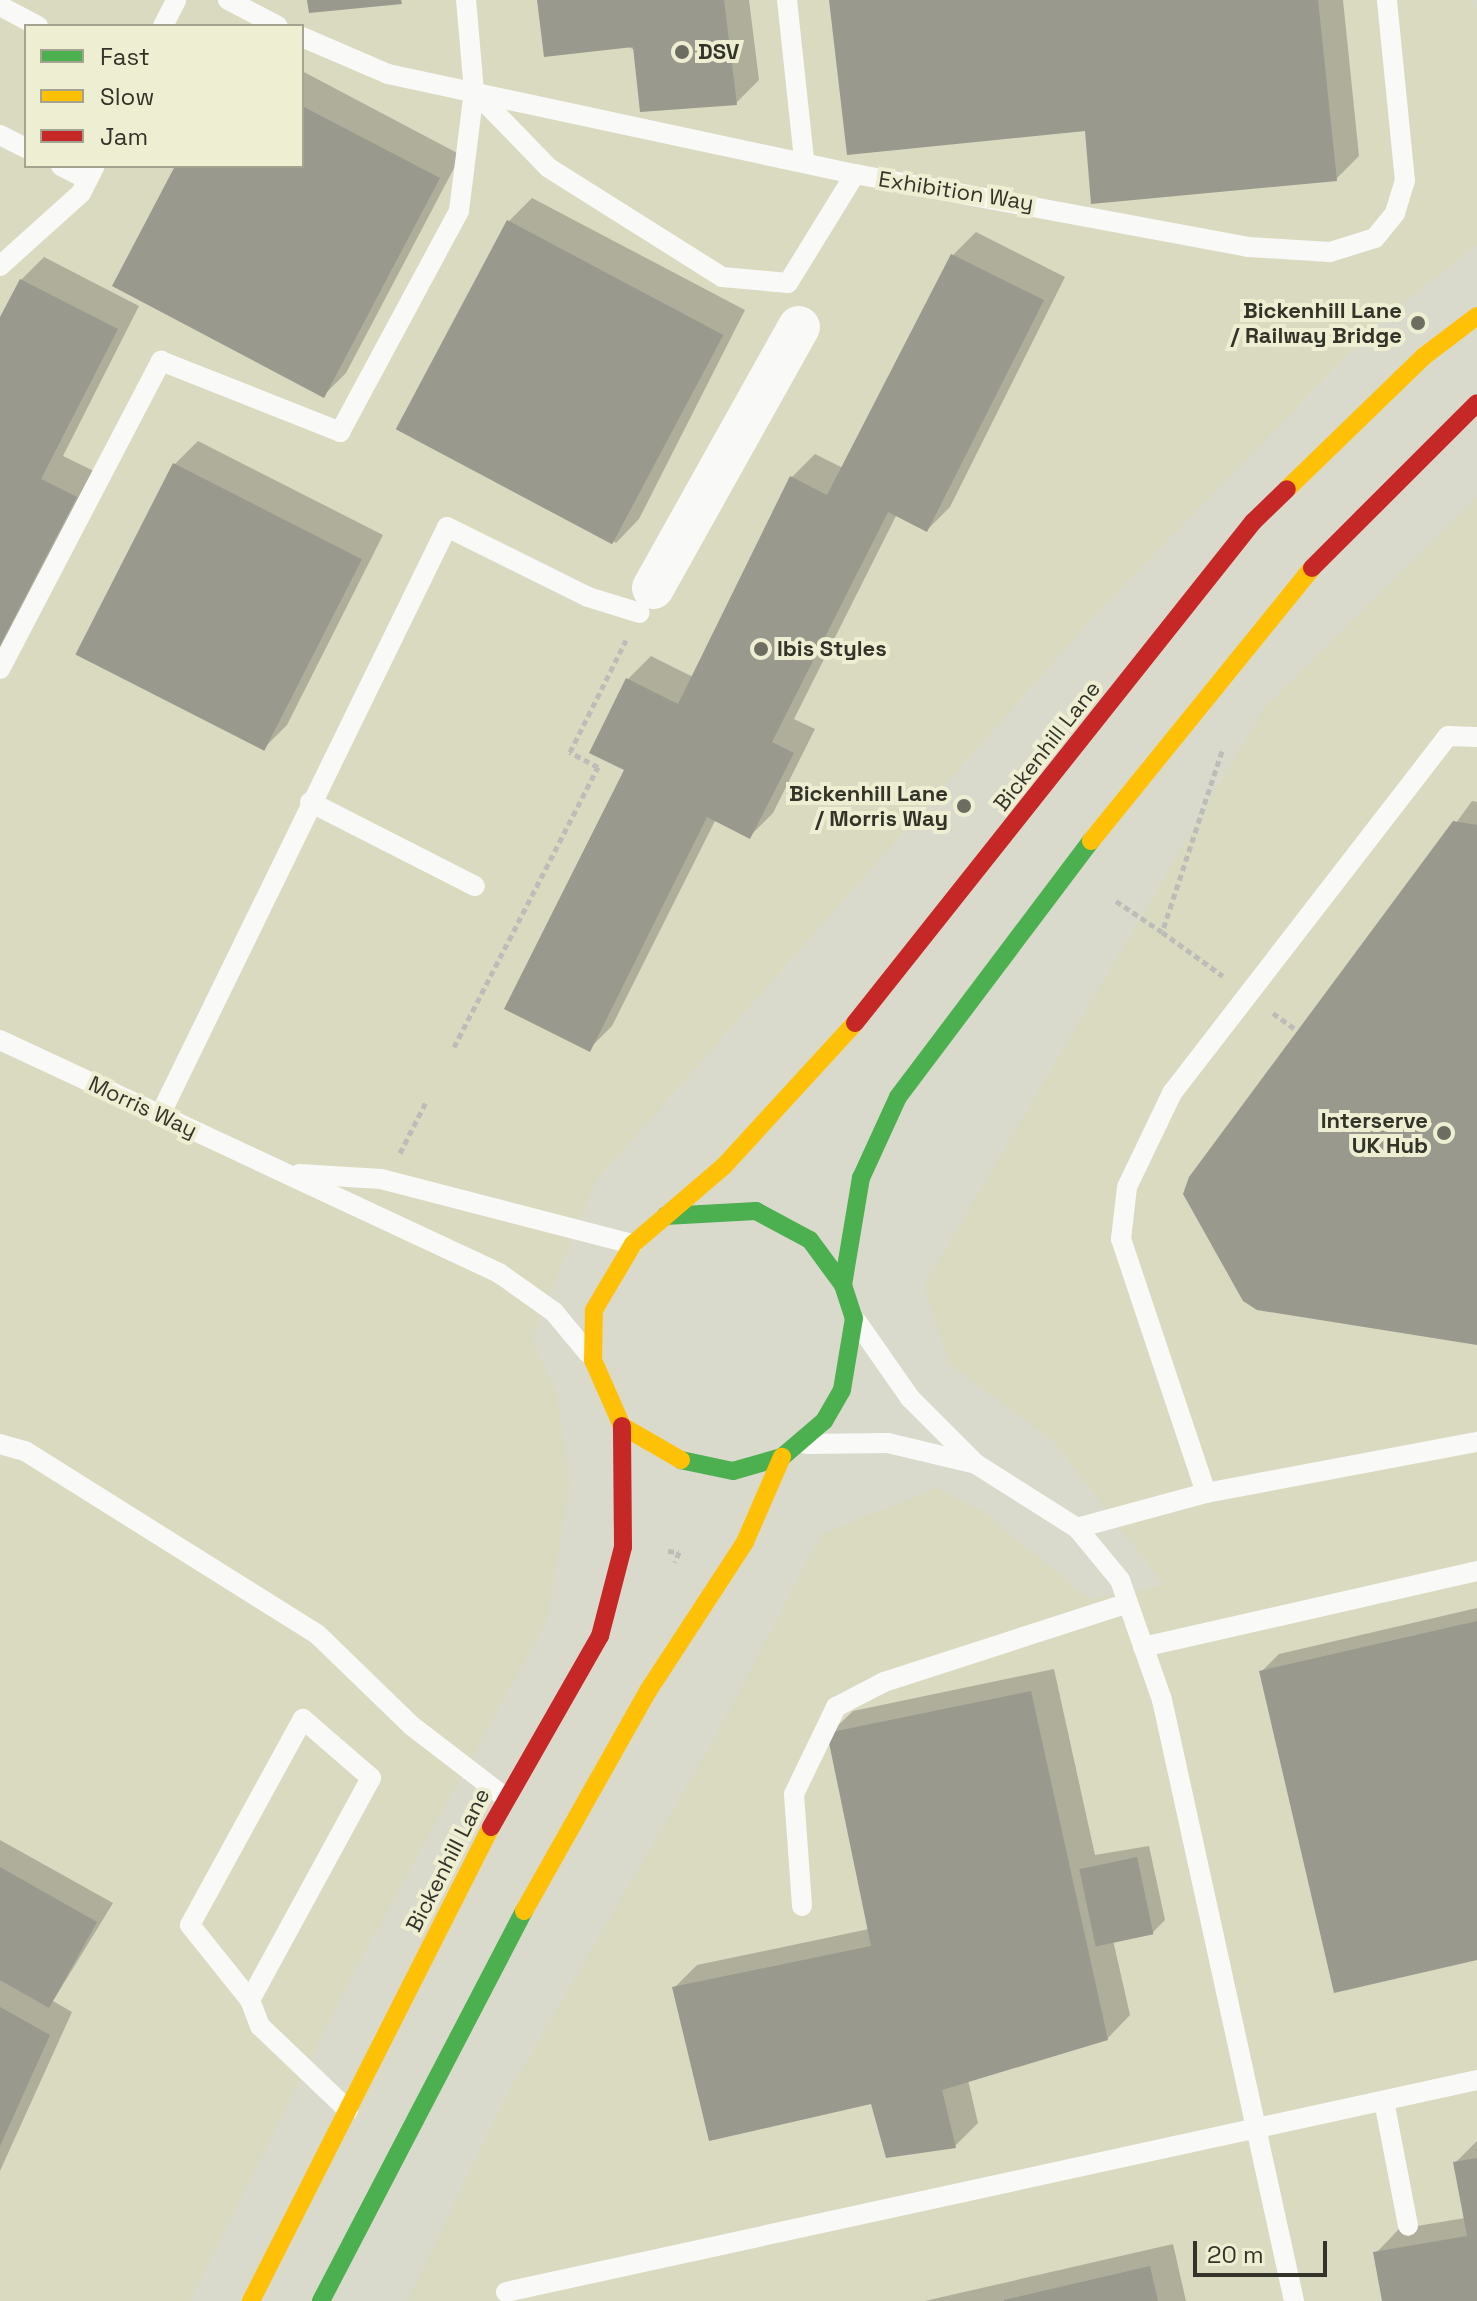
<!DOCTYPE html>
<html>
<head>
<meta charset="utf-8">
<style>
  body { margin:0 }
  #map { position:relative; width:1477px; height:2301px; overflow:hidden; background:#dadacc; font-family:"Space Grotesk",sans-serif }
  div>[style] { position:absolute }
  .built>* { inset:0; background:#dadac1 }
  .shadow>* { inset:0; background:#0003 }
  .building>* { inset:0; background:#99998e; transform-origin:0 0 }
  .path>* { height:5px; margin-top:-2.5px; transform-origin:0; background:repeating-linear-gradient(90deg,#bcbcb8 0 6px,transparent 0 10px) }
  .lane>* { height:20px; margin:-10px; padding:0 10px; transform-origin:10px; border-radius:10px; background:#f9f9f7 }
  .street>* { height:42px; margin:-21px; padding:0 21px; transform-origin:21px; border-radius:21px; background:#f9f9f7 }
  .fast>* { height:18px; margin:-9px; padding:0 9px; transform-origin:9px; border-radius:9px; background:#4caf50 }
  .slow>* { height:18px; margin:-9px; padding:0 9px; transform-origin:9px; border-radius:9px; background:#ffc107 }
  .jam>* { height:18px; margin:-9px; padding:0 9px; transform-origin:9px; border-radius:9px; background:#c62828 }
  .dots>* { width:22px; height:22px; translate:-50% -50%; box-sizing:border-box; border:4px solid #eeeed3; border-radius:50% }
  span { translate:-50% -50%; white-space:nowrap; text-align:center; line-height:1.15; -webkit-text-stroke:8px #eeeed3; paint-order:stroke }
  .poi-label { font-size:22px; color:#333329; font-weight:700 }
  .left { translate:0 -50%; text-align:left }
  .right { translate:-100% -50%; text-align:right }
  .street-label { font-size:22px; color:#333329 }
  .legend { position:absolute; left:24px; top:24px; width:280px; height:144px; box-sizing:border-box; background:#eeeed3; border:2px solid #a3a38f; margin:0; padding:10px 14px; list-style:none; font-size:24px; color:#333329 }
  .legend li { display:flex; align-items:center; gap:16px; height:40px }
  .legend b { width:40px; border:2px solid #a3a38f }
  .scale { position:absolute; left:1193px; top:2241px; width:134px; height:36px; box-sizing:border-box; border:4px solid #333329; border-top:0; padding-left:10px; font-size:24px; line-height:28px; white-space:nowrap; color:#333329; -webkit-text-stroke:6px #eeeed3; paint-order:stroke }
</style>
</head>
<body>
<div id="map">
  <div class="built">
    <i style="clip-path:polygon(evenodd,0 0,1471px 0,1477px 9px,1477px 245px,1380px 322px,1096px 614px,596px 1181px,532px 1338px,557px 1394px,570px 1483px,547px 1621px,353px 1974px,190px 2301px,0 2301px,0 0,26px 26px,302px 26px,302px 166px,26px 166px,26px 26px)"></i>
    <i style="clip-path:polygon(1477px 497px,1477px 2301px,407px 2301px,503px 2101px,714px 1739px,821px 1534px,937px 1488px,980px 1509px,1089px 1599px,1164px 1585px,1054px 1442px,948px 1363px,924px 1285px,1264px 708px)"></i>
  </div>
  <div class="shadow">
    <i style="clip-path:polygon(539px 0,749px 0,759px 80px,736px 103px)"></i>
    <i style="clip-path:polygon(831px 0,1343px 0,1359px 156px,1336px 179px,1087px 128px)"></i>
    <i style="clip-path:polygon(302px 71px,461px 155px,346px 373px,323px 396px,178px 166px,302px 166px)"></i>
    <i style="clip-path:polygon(532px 198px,745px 310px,639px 519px,616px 543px,399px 429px,509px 221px)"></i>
    <i style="clip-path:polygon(976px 232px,1065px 277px,950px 507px,927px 530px,897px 514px,794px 719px,815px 729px,773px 813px,750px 836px,716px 819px,612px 1026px,589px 1049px,626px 769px,628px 679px,651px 656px,693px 677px,792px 477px,815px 454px,843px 468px,953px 255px)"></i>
    <i style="clip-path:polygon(44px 257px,139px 306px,63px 456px,98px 473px,0 664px,0 321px,21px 280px)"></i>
    <i style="clip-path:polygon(198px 441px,383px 535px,287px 725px,264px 748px,175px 464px)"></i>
    <i style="clip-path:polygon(1472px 801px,1477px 802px,1477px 1343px,1186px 1195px)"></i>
    <i style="clip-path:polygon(1477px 1608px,1477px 1958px,1261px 1672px,1279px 1654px)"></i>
    <i style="clip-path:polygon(1054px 1669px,1095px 1855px,1149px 1846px,1165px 1920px,1153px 1932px,1113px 1940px,1130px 2015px,1107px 2039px,968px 2080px,978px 2123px,955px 2146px,674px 1988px,697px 1965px,869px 1929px,829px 1734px,853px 1711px)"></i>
    <i style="clip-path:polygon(0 1840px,113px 1903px,53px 2001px,72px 2012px,0 2171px)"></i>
    <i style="clip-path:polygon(1477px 2141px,1477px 2301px,1384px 2301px,1376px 2253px,1399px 2229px,1465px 2218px,1455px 2163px)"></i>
    <i style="clip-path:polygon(1173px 2244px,1186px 2301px,925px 2301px)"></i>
  </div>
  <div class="building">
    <i style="clip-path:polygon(307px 0,401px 0,402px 4px,309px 13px)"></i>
    <i style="clip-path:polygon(537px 0,724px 0,737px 105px,640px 112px,633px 47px,544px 57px)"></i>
    <i style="clip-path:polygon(829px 0,1318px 0,1337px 181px,1091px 204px,1085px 131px,847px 155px)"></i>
    <i style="clip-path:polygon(302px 106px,440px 178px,324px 398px,112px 286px,175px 166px,302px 166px)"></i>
    <i style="left:507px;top:220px;width:245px;height:237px;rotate:28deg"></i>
    <i style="clip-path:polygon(951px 254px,1044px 300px,927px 532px,888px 512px,772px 742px,794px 753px,750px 839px,707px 817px,590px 1052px,504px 1009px,624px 770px,589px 753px,626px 678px,678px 704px,790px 476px,827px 495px)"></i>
    <i style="clip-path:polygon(20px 279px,118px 329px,41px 479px,77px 497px,0 645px,0 317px)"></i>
    <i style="left:173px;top:463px;width:212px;height:215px;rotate:27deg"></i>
    <i style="clip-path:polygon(1453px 821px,1477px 825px,1477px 1345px,1257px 1310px,1243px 1301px,1183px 1194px,1189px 1177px)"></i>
    <i style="clip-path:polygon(1477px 1621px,1477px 1960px,1334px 1993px,1259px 1671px)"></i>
    <i style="clip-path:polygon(1031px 1691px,1108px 2040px,942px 2090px,956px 2148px,886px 2158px,871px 2104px,709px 2141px,672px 1987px,871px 1946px,827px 1733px)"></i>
    <i style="left:1137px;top:1857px;width:79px;height:59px;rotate:78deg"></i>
    <i style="clip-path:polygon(0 1867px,97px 1922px,49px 2008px,0 1980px)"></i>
    <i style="clip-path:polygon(0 2007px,50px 2035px,0 2146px)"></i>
    <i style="clip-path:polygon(1477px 2158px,1477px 2301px,1382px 2301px,1373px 2252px,1467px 2236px,1453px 2162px)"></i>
    <i style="clip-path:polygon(1150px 2266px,1158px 2301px,1004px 2301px,1004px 2300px)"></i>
  </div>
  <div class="path">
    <i style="left:1222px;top:751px;width:191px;rotate:108.3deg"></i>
    <i style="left:1162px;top:932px;width:75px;rotate:35.8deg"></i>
    <i style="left:1116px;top:901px;width:55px;rotate:34deg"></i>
    <i style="left:1273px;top:1013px;width:29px;rotate:36deg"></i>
    <i style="left:454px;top:1047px;width:315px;rotate:-62.8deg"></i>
    <i style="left:598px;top:767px;width:32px;rotate:-152deg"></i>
    <i style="left:570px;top:752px;width:125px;rotate:-63.4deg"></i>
    <i style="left:400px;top:1153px;width:59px;rotate:-63deg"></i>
    <i style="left:668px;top:1551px;width:11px;rotate:5deg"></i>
    <i style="left:679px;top:1552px;width:11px;rotate:112deg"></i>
  </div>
  <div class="lane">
    <i style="left:228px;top:0;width:56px;rotate:27.5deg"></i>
    <i style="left:787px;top:0;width:159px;rotate:83.9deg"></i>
    <i style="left:0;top:6px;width:43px;rotate:27.8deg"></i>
    <i style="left:163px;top:26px;width:29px;rotate:-63deg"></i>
    <i style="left:302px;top:37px;width:94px;rotate:23.3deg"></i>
    <i style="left:388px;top:74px;width:478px;rotate:12.1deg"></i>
    <i style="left:855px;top:174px;width:401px;rotate:10.5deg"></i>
    <i style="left:1249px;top:247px;width:81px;rotate:3.5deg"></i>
    <i style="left:1330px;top:252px;width:47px;rotate:-17.3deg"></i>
    <i style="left:1375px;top:238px;width:32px;rotate:-51deg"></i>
    <i style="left:1395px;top:213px;width:34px;rotate:-73deg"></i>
    <i style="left:1405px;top:181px;width:182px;rotate:-95.7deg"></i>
    <i style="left:474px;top:91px;width:107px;rotate:45.8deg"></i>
    <i style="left:549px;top:168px;width:204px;rotate:32.2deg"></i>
    <i style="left:722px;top:277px;width:66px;rotate:5.2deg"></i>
    <i style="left:788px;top:283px;width:128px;rotate:-58.4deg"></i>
    <i style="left:0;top:135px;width:29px;rotate:27deg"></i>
    <i style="left:61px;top:166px;width:30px;rotate:27deg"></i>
    <i style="left:0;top:266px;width:109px;rotate:-42deg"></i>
    <i style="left:81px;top:193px;width:30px;rotate:-63deg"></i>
    <i style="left:0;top:669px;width:348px;rotate:-62.4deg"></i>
    <i style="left:161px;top:361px;width:193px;rotate:21.6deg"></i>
    <i style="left:340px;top:432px;width:251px;rotate:-61.7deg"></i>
    <i style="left:459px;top:211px;width:121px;rotate:-82.9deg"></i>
    <i style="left:474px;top:91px;width:91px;rotate:-95deg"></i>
    <i style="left:310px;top:802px;width:185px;rotate:27deg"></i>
    <i style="left:0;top:1040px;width:551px;rotate:25.03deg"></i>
    <i style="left:499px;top:1273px;width:67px;rotate:35.3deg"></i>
    <i style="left:554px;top:1312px;width:53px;rotate:50.3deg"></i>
    <i style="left:160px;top:1115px;width:654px;rotate:-63.98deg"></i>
    <i style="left:447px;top:527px;width:157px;rotate:26.4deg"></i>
    <i style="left:588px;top:597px;width:54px;rotate:17.1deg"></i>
    <i style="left:299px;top:1174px;width:82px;rotate:3.5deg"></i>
    <i style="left:381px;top:1179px;width:260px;rotate:14.5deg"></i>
    <i style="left:857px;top:1322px;width:93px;rotate:55.1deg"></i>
    <i style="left:910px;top:1398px;width:93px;rotate:45deg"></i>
    <i style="left:976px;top:1464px;width:120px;rotate:32.4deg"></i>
    <i style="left:1077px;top:1528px;width:67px;rotate:50.4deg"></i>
    <i style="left:1120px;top:1580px;width:127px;rotate:70.7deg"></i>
    <i style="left:1162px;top:1700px;width:615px;rotate:77.61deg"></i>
    <i style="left:0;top:1444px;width:26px;rotate:16deg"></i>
    <i style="left:25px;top:1451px;width:345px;rotate:32.1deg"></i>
    <i style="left:317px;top:1634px;width:132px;rotate:44.1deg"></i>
    <i style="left:412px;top:1726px;width:118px;rotate:37.5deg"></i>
    <i style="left:806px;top:1444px;width:82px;rotate:-0.7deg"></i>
    <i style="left:888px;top:1443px;width:90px;rotate:13.4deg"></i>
    <i style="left:1206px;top:1493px;width:268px;rotate:-108.5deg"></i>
    <i style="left:1121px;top:1239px;width:52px;rotate:-83.4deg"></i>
    <i style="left:1127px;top:1187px;width:104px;rotate:-64.4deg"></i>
    <i style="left:1172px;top:1093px;width:451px;rotate:-52.3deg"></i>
    <i style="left:1448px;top:736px;width:29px;rotate:2deg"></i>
    <i style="left:1077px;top:1528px;width:134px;rotate:-15.2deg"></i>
    <i style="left:1206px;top:1493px;width:276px;rotate:-10.7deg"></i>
    <i style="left:1143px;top:1647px;width:343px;rotate:-12.8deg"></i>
    <i style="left:802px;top:1906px;width:112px;rotate:-94.1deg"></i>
    <i style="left:794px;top:1794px;width:97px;rotate:-64.2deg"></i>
    <i style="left:836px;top:1707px;width:54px;rotate:-27.5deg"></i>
    <i style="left:884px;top:1682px;width:256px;rotate:-17.9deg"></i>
    <i style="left:250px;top:2000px;width:96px;rotate:-128.7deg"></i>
    <i style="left:190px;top:1925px;width:235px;rotate:-61.3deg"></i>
    <i style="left:303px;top:1719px;width:90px;rotate:40.9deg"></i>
    <i style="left:371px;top:1778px;width:253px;rotate:118.6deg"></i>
    <i style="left:250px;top:2000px;width:28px;rotate:69deg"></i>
    <i style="left:260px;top:2026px;width:122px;rotate:43.7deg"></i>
    <i style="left:1384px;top:2101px;width:127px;rotate:79.1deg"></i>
    <i style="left:506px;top:2292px;width:994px;rotate:-12.32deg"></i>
  </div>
  <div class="street">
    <i style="left:653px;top:588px;width:299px;rotate:-60.8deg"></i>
  </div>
  <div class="fast">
    <i style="left:665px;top:1216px;width:91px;rotate:-3.1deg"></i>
    <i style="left:756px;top:1211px;width:61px;rotate:28.2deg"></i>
    <i style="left:810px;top:1240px;width:56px;rotate:53.7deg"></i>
    <i style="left:843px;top:1285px;width:35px;rotate:72deg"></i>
    <i style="left:854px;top:1318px;width:73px;rotate:99.5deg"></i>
    <i style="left:842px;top:1390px;width:36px;rotate:120deg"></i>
    <i style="left:824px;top:1421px;width:55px;rotate:139.4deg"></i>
    <i style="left:782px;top:1457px;width:51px;rotate:164.1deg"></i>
    <i style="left:733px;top:1471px;width:53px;rotate:-168.1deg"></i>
    <i style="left:843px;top:1285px;width:109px;rotate:-80.5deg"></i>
    <i style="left:861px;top:1178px;width:89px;rotate:-65.4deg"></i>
    <i style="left:898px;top:1097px;width:321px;rotate:-53deg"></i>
    <i style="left:321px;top:2301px;width:440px;rotate:-62.5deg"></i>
  </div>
  <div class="slow">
    <i style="left:1287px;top:489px;width:190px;rotate:-44.1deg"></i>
    <i style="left:1423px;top:357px;width:68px;rotate:-37.2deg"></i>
    <i style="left:1091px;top:841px;width:351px;rotate:-51deg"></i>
    <i style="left:681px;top:1460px;width:68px;rotate:-150deg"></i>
    <i style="left:622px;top:1426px;width:72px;rotate:-113.7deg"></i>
    <i style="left:593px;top:1360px;width:50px;rotate:-88.9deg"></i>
    <i style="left:594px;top:1310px;width:77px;rotate:-59.4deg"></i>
    <i style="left:633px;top:1244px;width:120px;rotate:-40.6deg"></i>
    <i style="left:724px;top:1166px;width:194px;rotate:-47.5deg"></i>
    <i style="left:524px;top:1911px;width:253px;rotate:-60.6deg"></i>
    <i style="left:648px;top:1691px;width:178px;rotate:-56.9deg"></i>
    <i style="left:745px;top:1542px;width:93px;rotate:-66.5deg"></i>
    <i style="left:251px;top:2301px;width:531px;rotate:-63.15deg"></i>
  </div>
  <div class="jam">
    <i style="left:1312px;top:568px;width:233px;rotate:-45deg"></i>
    <i style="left:855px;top:1023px;width:640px;rotate:-51.54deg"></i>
    <i style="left:1253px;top:522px;width:47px;rotate:-44.1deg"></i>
    <i style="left:491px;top:1827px;width:220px;rotate:-60.3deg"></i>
    <i style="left:600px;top:1636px;width:92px;rotate:-75.5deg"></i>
    <i style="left:623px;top:1547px;width:121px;rotate:-90.5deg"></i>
  </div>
  <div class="dots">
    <i style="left:682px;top:52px;background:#6d6d62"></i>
    <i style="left:1418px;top:323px;background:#6d6d62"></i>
    <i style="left:761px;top:649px;background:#6d6d62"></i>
    <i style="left:964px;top:806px;background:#6d6d62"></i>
    <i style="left:1444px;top:1133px;background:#6d6d62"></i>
  </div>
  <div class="poi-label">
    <span class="left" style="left:698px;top:52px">DSV</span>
    <span class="right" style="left:1402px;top:323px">Bickenhill Lane<br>/ Railway Bridge</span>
    <span class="left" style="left:777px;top:649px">Ibis Styles</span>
    <span class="right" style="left:948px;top:806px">Bickenhill Lane<br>/ Morris Way</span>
    <span class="right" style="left:1428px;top:1133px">Interserve<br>UK Hub</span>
  </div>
  <div class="street-label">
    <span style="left:956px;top:191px;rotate:9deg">Exhibition Way</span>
    <span style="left:1047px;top:746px;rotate:-52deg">Bickenhill Lane</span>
    <span style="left:143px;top:1107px;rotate:25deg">Morris Way</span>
    <span style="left:448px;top:1860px;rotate:-63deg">Bickenhill Lane</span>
  </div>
  <ul class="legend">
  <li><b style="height:10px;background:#4caf50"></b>Fast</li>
  <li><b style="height:10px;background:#ffc107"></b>Slow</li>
  <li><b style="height:10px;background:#c62828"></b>Jam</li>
  </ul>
  <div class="scale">20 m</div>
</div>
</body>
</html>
